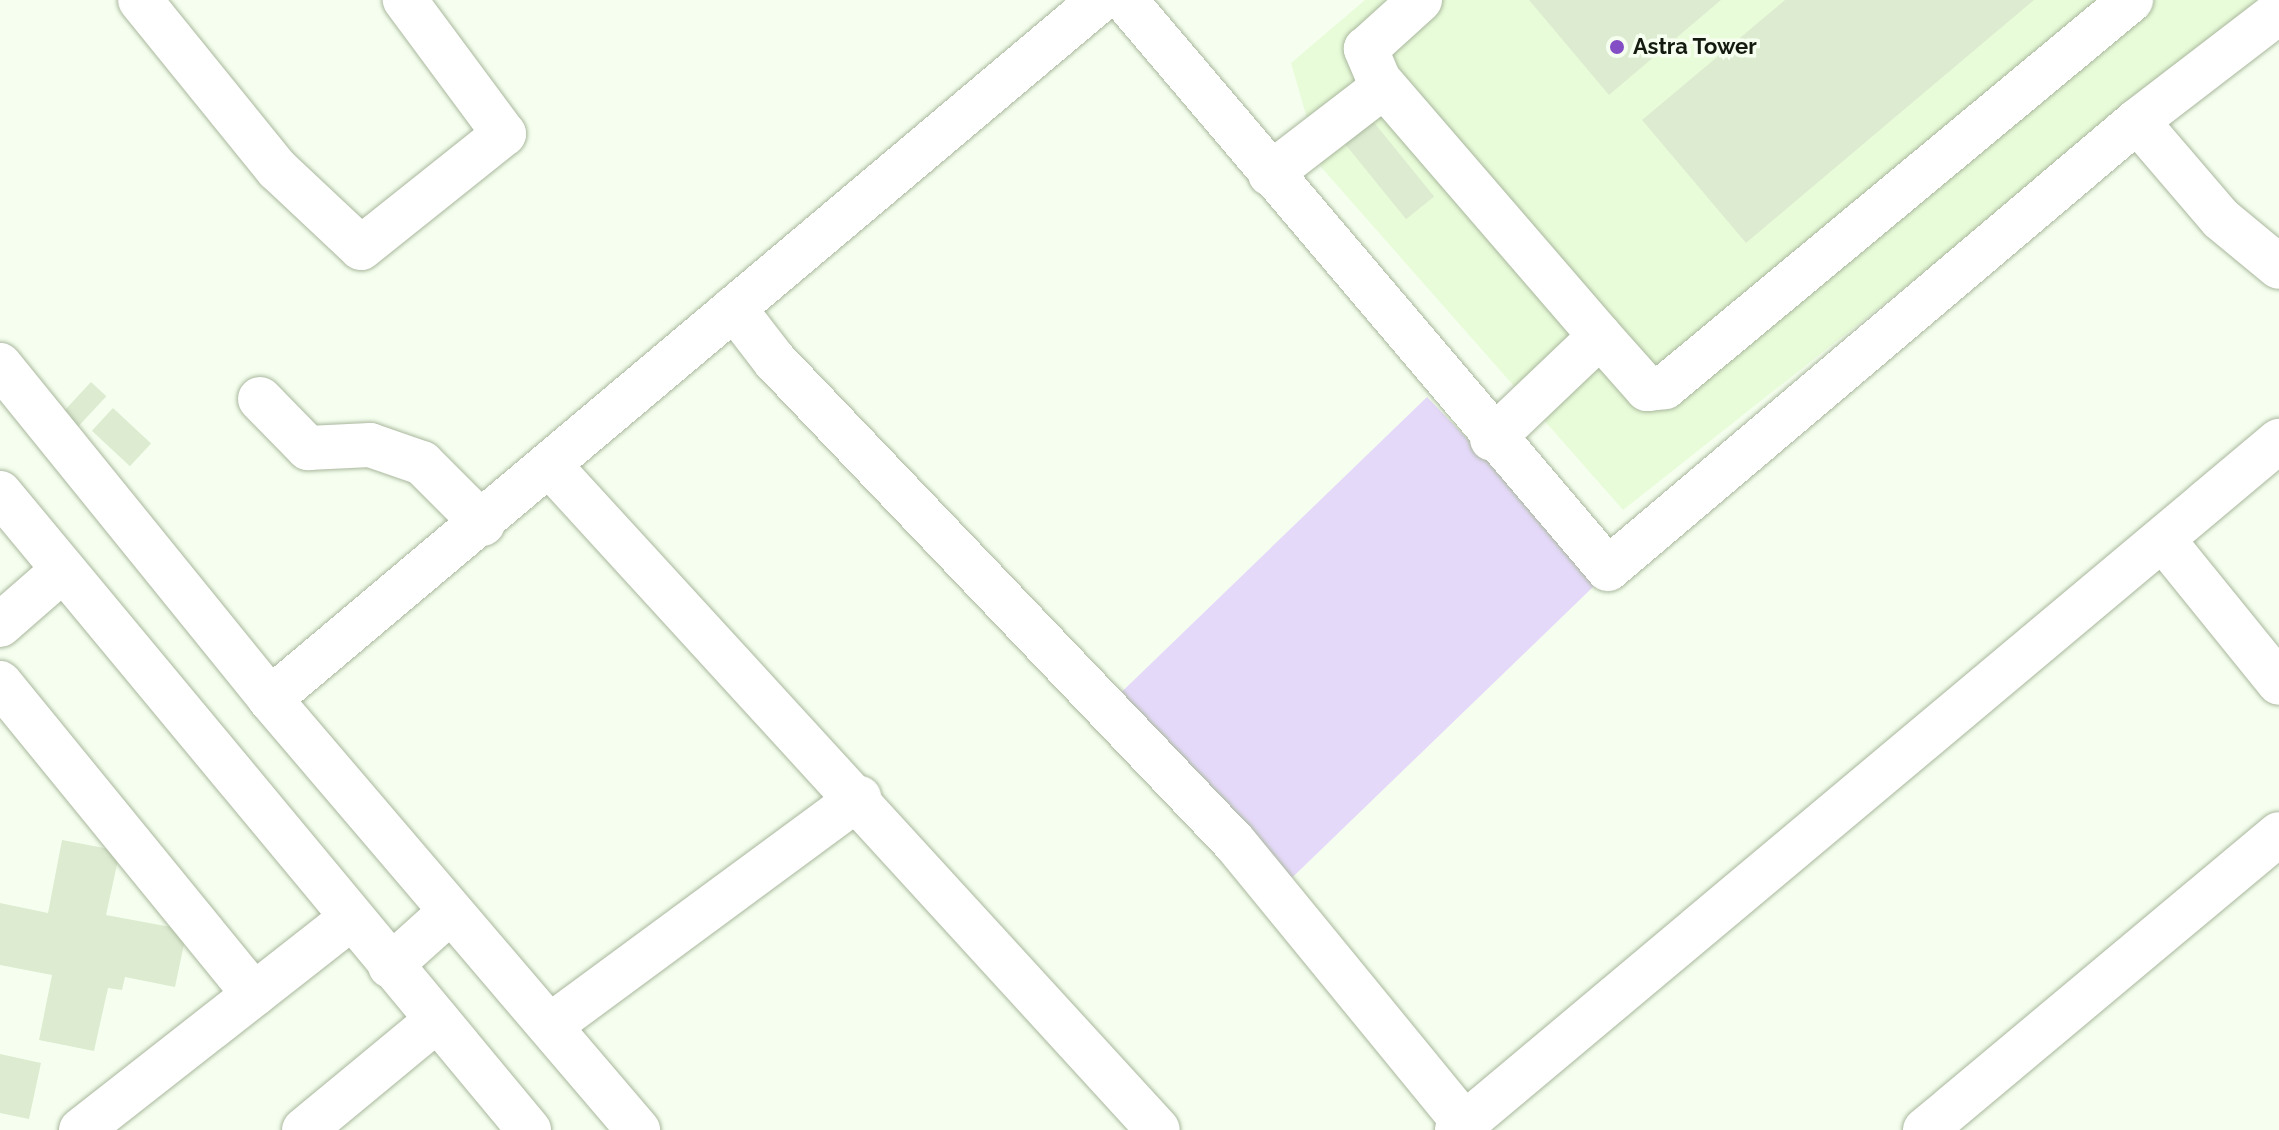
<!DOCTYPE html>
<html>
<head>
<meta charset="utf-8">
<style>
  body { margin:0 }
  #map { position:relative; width:2279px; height:1130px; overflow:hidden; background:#f6ffef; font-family:Raleway,sans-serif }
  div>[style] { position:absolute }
  .built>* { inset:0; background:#e8fcd9 }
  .green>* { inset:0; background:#e5d9fa; transform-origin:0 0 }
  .building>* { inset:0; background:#ddecd1; transform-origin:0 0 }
  .roads { filter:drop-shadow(0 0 2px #a9b79d) drop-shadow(0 0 2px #a9b79d) }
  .minor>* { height:44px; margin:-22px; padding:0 22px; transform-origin:22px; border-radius:22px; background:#fff }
  .dots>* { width:22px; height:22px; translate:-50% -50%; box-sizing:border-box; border:4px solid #f6ffef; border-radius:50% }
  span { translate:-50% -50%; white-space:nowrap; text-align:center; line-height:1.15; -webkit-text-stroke:7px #f6ffef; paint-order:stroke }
  .poi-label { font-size:22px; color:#141a10; font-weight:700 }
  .left { translate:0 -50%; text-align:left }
</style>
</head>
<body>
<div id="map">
  <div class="built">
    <i style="clip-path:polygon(1365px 0,2268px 0,1623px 510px,1321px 167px,1291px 63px)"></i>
  </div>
  <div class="green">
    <i style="left:1427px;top:397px;width:252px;height:453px;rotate:46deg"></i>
  </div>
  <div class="building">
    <i style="clip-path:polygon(1529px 0,1721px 0,1609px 95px)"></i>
    <i style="clip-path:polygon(1785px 0,2034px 0,1746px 243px,1642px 120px)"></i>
    <i style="left:1368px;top:115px;width:105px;height:36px;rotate:51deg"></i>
    <i style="left:91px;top:382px;width:21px;height:42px;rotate:43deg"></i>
    <i style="left:113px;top:408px;width:52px;height:31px;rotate:43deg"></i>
    <i style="clip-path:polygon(62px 840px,120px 851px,106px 915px,187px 930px,175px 987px,125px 977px,122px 990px,108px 988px,94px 1051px,39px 1040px,52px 975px,0 965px,0 903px,48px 913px)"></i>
    <i style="clip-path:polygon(0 1054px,41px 1063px,29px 1119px,0 1113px)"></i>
  </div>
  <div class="roads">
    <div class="minor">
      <i style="left:140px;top:0;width:218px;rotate:51deg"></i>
      <i style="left:277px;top:169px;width:115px;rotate:43.2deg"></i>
      <i style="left:361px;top:248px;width:183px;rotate:-38.6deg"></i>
      <i style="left:504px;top:134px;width:167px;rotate:-126.5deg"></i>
      <i style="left:1125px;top:0;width:746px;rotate:49.67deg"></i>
      <i style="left:1608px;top:569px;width:693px;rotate:-40.26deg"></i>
      <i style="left:2137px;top:121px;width:179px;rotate:-37.5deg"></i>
      <i style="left:1379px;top:80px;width:338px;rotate:49.2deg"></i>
      <i style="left:2137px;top:121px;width:129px;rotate:49.4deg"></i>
      <i style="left:2221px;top:219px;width:75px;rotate:39.6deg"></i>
      <i style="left:1270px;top:174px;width:131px;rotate:-37.6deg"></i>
      <i style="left:1374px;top:94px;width:15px;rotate:-70deg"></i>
      <i style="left:1379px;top:80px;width:34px;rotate:-113deg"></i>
      <i style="left:1366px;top:49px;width:73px;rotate:-42.2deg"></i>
      <i style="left:734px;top:308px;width:66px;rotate:52.4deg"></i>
      <i style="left:774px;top:360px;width:668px;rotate:46.34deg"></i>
      <i style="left:1235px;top:843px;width:363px;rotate:50.7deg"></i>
      <i style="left:0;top:365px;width:429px;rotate:51deg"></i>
      <i style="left:270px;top:699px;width:567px;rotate:49.51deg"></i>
      <i style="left:260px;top:399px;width:69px;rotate:45.6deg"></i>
      <i style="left:308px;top:448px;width:62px;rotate:-2.8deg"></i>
      <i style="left:370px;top:445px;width:55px;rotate:19.1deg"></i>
      <i style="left:422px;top:463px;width:86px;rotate:45deg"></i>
      <i style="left:1492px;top:439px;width:149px;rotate:-43.6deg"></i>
      <i style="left:1600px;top:336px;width:71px;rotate:48.4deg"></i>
      <i style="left:1647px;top:389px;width:18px;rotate:-6deg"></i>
      <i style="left:1665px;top:387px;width:606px;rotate:-39.71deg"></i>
      <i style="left:552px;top:468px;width:897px;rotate:47.53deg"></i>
      <i style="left:0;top:493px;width:828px;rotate:50.29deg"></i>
      <i style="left:2165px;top:542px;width:181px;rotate:51deg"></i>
      <i style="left:0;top:625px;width:84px;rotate:-41.1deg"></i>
      <i style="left:0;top:683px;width:402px;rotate:50.8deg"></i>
      <i style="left:270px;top:699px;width:1085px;rotate:-40.1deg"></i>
      <i style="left:390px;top:966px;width:79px;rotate:-41.9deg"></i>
      <i style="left:551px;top:1025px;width:383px;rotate:-36.4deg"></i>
      <i style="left:81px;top:1130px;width:343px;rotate:-38.1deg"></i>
      <i style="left:304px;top:1130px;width:173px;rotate:-39.6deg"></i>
      <i style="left:1457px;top:1130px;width:1073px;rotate:-39.97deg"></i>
      <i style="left:1925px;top:1130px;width:461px;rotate:-39.9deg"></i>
    </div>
  </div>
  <div class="dots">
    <i style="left:1617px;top:47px;background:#844ec5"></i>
  </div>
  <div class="poi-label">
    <span class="left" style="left:1633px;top:47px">Astra Tower</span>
  </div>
</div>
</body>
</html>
